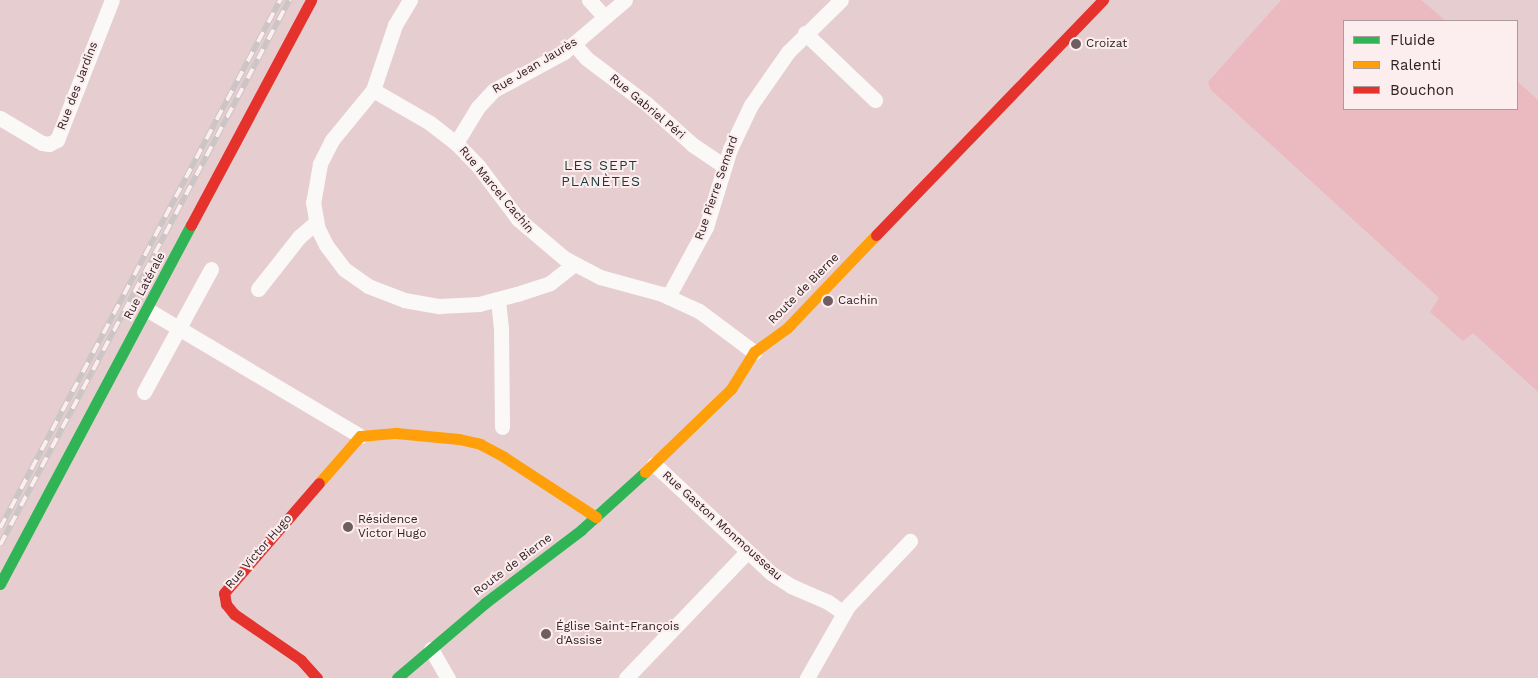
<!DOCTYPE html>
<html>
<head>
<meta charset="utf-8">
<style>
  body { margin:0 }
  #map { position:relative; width:1538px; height:678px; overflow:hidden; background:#e6ced0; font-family:"Work Sans",sans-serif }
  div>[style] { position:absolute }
  .green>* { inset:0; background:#ebbac0 }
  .street>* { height:15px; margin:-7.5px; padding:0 7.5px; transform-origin:7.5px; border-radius:7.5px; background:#fbf8f8 }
  .fast>* { height:11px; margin:-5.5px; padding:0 5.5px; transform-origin:5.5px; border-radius:5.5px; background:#30b455 }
  .slow>* { height:11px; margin:-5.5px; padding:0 5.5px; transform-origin:5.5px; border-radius:5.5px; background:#ff9f0a }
  .jam>* { height:11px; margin:-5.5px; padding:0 5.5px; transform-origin:5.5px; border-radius:5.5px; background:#e5322d }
  .rail>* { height:5.5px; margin-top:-2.75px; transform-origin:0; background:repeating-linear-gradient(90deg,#fcedef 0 11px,#ccc5c6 0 22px); box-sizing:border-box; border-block:1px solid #ccc5c6 }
  .dots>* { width:14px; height:14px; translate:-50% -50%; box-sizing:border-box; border:2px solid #fcedef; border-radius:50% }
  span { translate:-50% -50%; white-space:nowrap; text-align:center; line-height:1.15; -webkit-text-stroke:4px #fcedef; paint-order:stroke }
  .poi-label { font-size:12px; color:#312022 }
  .left { translate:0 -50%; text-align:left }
  .street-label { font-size:12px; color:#312022 }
  .neighbourhood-label { font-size:14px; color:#193c3a; letter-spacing:1px }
  .legend { position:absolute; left:1343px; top:20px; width:175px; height:90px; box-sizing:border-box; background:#fcedef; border:1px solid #ab9b9d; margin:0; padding:6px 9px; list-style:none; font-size:15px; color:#312022 }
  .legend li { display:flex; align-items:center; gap:10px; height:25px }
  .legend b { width:25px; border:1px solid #ab9b9d }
</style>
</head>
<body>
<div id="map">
  <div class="green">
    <i style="clip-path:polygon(1281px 0,1421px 0,1446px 21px,1344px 21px,1344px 109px,1517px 109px,1517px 81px,1538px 100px,1538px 392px,1473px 333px,1463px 341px,1430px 312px,1439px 298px,1211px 90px,1208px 82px)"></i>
  </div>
  <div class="street">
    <i style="left:410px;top:0;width:29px;rotate:121deg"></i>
    <i style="left:395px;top:25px;width:69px;rotate:108.7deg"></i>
    <i style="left:373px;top:90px;width:65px;rotate:129.4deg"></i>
    <i style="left:332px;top:140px;width:27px;rotate:117deg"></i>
    <i style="left:320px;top:164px;width:39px;rotate:100deg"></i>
    <i style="left:313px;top:202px;width:27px;rotate:80deg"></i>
    <i style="left:318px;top:229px;width:18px;rotate:63deg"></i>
    <i style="left:326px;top:245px;width:30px;rotate:53deg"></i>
    <i style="left:344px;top:269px;width:29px;rotate:35deg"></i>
    <i style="left:368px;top:286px;width:39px;rotate:21deg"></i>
    <i style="left:404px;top:300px;width:36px;rotate:10deg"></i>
    <i style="left:439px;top:306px;width:40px;rotate:-2.9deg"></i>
    <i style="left:479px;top:304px;width:39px;rotate:-15deg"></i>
    <i style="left:517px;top:294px;width:35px;rotate:-18deg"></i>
    <i style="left:550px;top:283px;width:31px;rotate:-38deg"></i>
    <i style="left:589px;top:0;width:23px;rotate:47deg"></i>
    <i style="left:805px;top:33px;width:97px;rotate:43.7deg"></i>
    <i style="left:574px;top:44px;width:18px;rotate:49deg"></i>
    <i style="left:586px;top:58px;width:76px;rotate:37deg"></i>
    <i style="left:647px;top:104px;width:62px;rotate:41.7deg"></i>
    <i style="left:693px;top:145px;width:37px;rotate:34deg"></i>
    <i style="left:373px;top:90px;width:66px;rotate:30.1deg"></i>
    <i style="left:430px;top:123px;width:33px;rotate:38deg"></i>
    <i style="left:456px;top:143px;width:33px;rotate:46deg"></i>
    <i style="left:479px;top:167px;width:65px;rotate:53.1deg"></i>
    <i style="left:518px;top:219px;width:60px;rotate:40.3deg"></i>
    <i style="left:564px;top:258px;width:41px;rotate:27.8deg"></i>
    <i style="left:600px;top:277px;width:64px;rotate:15.3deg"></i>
    <i style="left:662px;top:294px;width:41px;rotate:24.7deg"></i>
    <i style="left:699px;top:311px;width:69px;rotate:36.7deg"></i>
    <i style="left:0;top:118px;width:49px;rotate:30.8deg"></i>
    <i style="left:42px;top:143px;width:7px;rotate:8deg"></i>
    <i style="left:49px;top:144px;width:9px;rotate:-27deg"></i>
    <i style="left:57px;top:140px;width:150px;rotate:-68.6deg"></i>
    <i style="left:456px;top:143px;width:42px;rotate:-58.6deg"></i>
    <i style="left:478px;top:107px;width:23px;rotate:-47deg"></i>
    <i style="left:494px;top:90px;width:80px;rotate:-28.5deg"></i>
    <i style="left:564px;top:52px;width:80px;rotate:-40.4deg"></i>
    <i style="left:258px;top:289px;width:66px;rotate:-51.7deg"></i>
    <i style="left:299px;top:237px;width:23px;rotate:-41deg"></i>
    <i style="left:668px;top:297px;width:80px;rotate:-61.5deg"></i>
    <i style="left:706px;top:227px;width:82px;rotate:-72.9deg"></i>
    <i style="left:730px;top:149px;width:49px;rotate:-64.5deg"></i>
    <i style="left:751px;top:105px;width:65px;rotate:-55.1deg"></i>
    <i style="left:788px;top:52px;width:74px;rotate:-44.5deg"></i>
    <i style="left:498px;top:300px;width:29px;rotate:84deg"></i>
    <i style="left:501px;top:329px;width:98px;rotate:89.4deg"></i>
    <i style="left:148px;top:310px;width:247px;rotate:30.7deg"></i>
    <i style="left:144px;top:392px;width:140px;rotate:-61.4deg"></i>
    <i style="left:654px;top:464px;width:160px;rotate:43deg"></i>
    <i style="left:771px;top:573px;width:24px;rotate:33deg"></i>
    <i style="left:791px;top:586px;width:40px;rotate:23.4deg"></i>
    <i style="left:828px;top:602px;width:19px;rotate:35deg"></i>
    <i style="left:431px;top:649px;width:34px;rotate:60deg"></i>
    <i style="left:626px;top:678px;width:175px;rotate:-46.2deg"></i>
    <i style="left:807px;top:678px;width:83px;rotate:-60.3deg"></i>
    <i style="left:848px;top:606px;width:90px;rotate:-46.4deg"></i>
  </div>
  <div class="fast">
    <i style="left:0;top:584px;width:407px;rotate:-62deg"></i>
    <i style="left:397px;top:678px;width:116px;rotate:-40.4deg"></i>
    <i style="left:485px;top:603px;width:121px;rotate:-37.2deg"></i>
    <i style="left:581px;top:530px;width:86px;rotate:-42.2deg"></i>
  </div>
  <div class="slow">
    <i style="left:645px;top:472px;width:120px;rotate:-44deg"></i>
    <i style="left:731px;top:389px;width:44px;rotate:-58.1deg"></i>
    <i style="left:754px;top:352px;width:41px;rotate:-36deg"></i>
    <i style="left:787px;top:328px;width:129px;rotate:-46.3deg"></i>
    <i style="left:319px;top:483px;width:62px;rotate:-48.9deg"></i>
    <i style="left:360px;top:436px;width:36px;rotate:-5deg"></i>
    <i style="left:396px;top:433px;width:63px;rotate:5.4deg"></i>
    <i style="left:459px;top:439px;width:22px;rotate:13deg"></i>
    <i style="left:480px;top:444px;width:27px;rotate:28deg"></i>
    <i style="left:504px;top:457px;width:110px;rotate:33.1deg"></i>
  </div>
  <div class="jam">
    <i style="left:191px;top:225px;width:255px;rotate:-61.9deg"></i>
    <i style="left:876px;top:235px;width:327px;rotate:-46deg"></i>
    <i style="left:317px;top:678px;width:24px;rotate:-132deg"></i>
    <i style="left:301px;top:660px;width:81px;rotate:-145.5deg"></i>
    <i style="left:234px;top:614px;width:13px;rotate:-129deg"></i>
    <i style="left:226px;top:604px;width:11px;rotate:-100deg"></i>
    <i style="left:224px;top:593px;width:145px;rotate:-49.2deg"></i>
  </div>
  <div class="rail">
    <i style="left:0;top:528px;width:598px;rotate:-62.06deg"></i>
    <i style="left:0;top:545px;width:617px;rotate:-62.06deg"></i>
  </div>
  <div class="dots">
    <i style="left:1076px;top:44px;background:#705d5f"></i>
    <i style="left:828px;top:301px;background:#705d5f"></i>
    <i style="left:348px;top:527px;background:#705d5f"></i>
    <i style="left:546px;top:634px;background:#705d5f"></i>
  </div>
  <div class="poi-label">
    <span class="left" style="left:1086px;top:44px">Croizat</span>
    <span class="left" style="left:838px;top:301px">Cachin</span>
    <span class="left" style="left:358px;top:527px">Résidence<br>Victor Hugo</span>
    <span class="left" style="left:556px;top:634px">Église Saint-François<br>d'Assise</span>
  </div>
  <div class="street-label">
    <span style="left:535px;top:66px;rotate:-31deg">Rue Jean Jaurès</span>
    <span style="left:78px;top:86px;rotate:-69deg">Rue des Jardins</span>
    <span style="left:647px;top:107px;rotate:40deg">Rue Gabriel Péri</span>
    <span style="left:717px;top:188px;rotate:-71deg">Rue Pierre Semard</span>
    <span style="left:496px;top:190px;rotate:50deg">Rue Marcel Cachin</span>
    <span style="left:145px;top:286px;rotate:-62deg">Rue Latérale</span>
    <span style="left:804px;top:289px;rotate:-45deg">Route de Bierne</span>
    <span style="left:722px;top:526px;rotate:42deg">Rue Gaston Monmousseau</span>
    <span style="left:259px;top:552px;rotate:-49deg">Rue Victor Hugo</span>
    <span style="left:513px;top:565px;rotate:-37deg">Route de Bierne</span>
  </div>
  <div class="neighbourhood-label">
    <span style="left:601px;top:173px">LES SEPT<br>PLANÈTES</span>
  </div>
  <ul class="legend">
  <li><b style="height:6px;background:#30b455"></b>Fluide</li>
  <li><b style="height:6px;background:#ff9f0a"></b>Ralenti</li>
  <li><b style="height:6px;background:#e5322d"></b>Bouchon</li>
  </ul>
</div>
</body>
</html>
